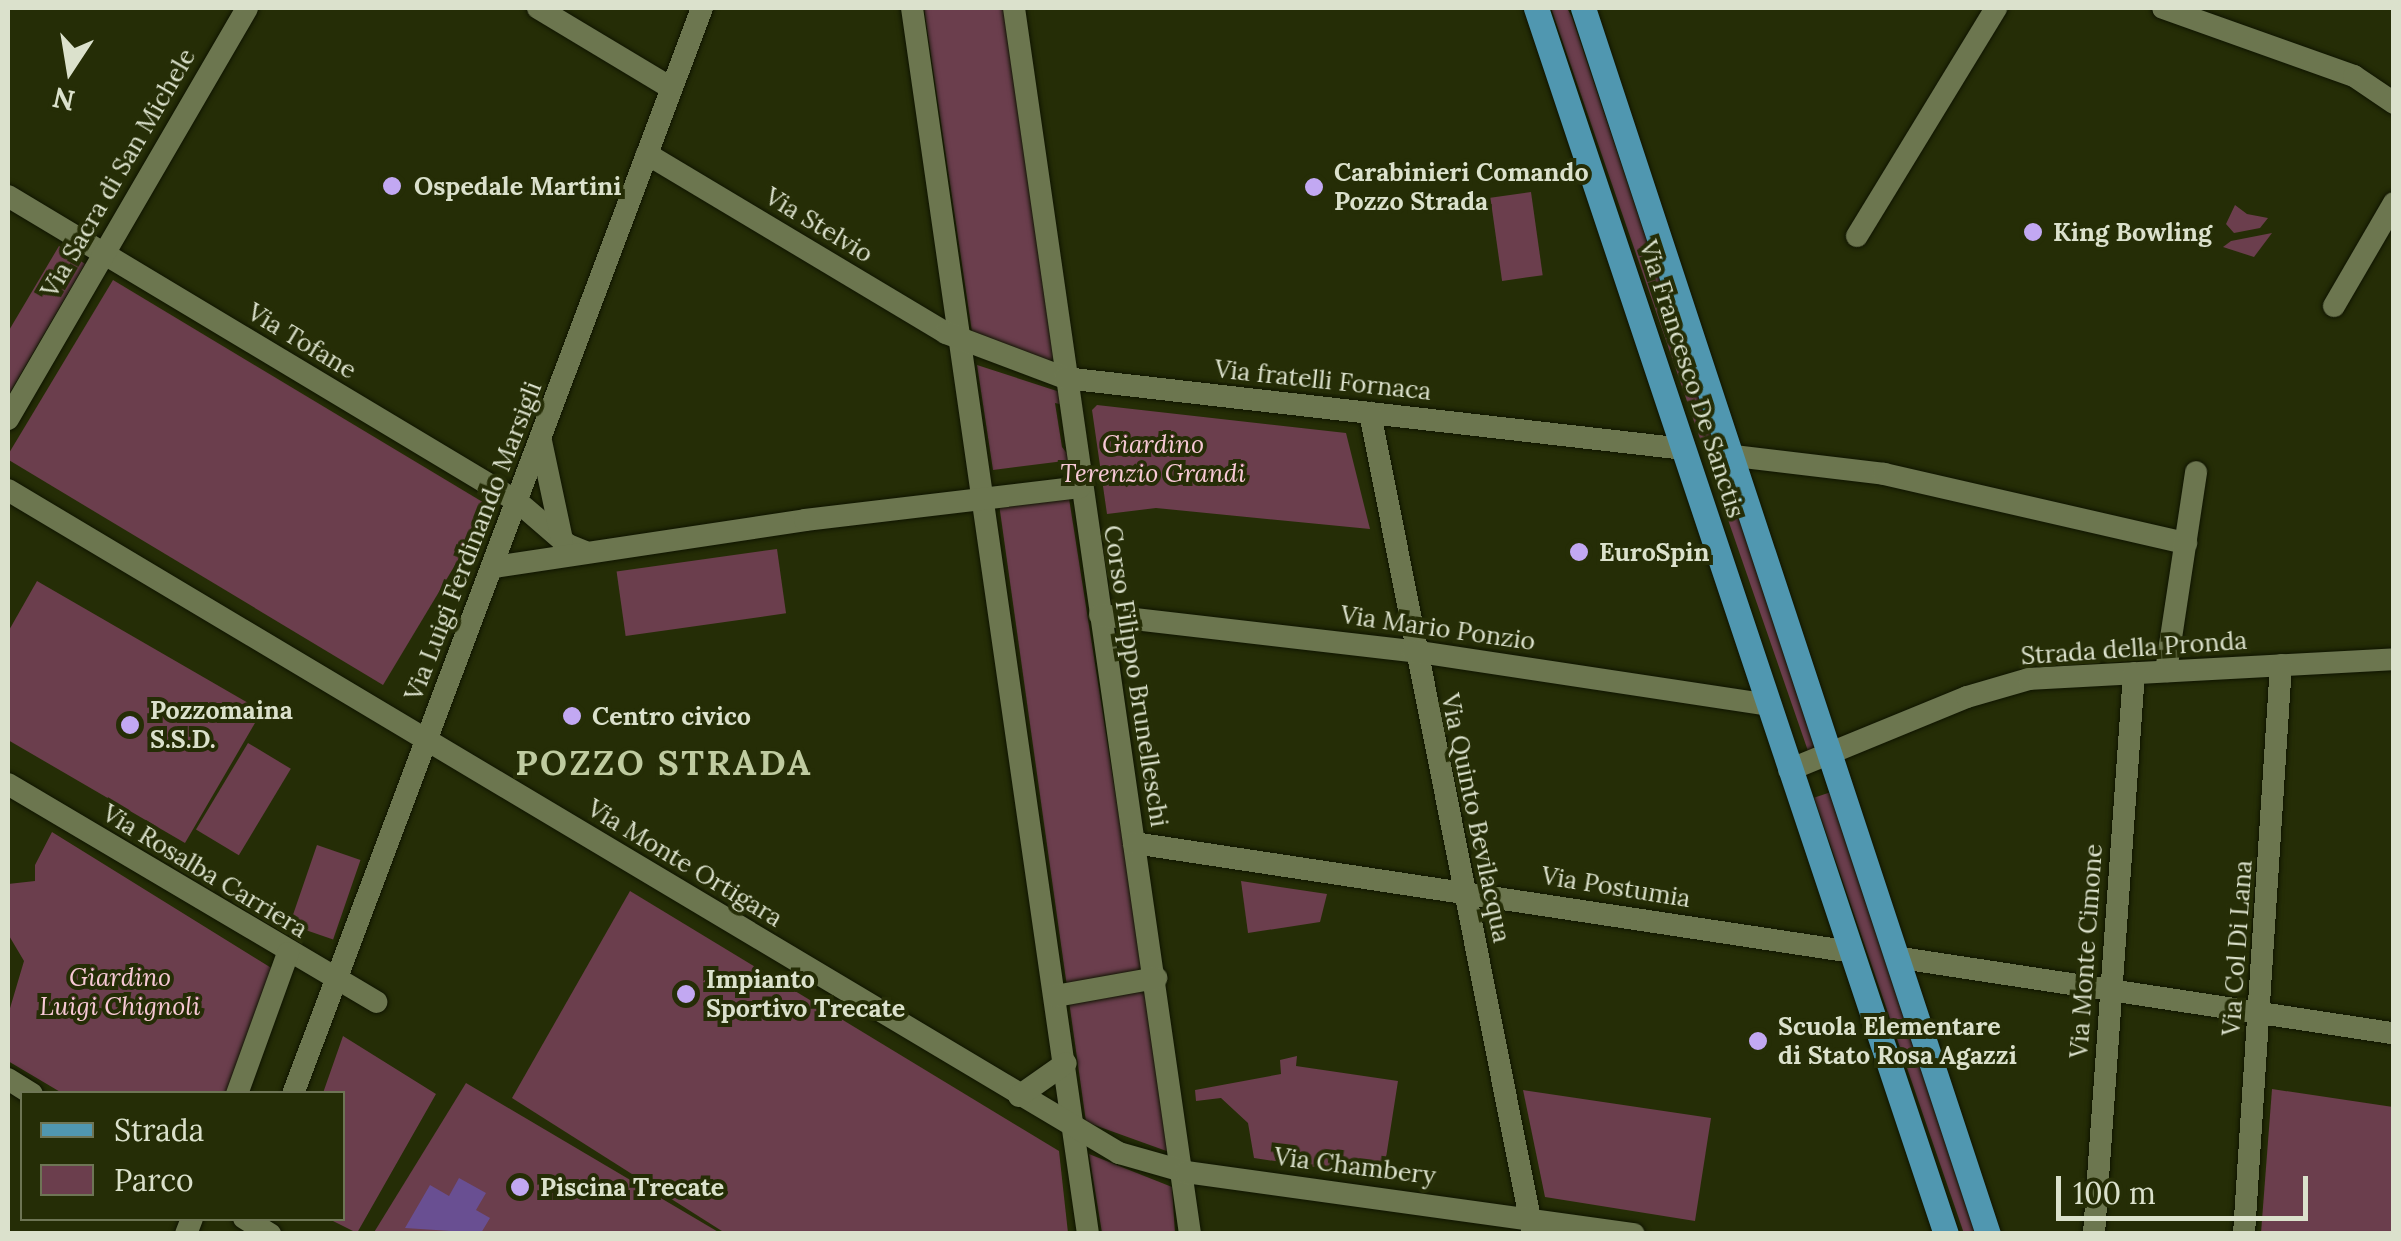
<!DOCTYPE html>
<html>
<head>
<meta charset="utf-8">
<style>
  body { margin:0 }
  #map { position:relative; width:2401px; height:1241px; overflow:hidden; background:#252d06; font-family:Lora,serif }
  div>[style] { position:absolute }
  .green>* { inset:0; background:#6b3e4d; transform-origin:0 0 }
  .water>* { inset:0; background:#694f92 }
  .roads { filter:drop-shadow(0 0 2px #0f1400) drop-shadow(0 0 2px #0f1400) }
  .minor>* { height:22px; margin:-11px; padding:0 11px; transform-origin:11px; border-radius:11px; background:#6c764f }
  .major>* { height:25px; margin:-12.5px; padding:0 12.5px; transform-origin:12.5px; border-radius:12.5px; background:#5097b0 }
  .dots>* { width:28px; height:28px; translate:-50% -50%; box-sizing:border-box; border:5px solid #252d06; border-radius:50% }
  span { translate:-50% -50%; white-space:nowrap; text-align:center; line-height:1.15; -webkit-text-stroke:8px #252d06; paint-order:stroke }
  .street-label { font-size:25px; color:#dbe1cc }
  .poi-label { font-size:25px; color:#dbe1cc; font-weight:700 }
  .left { translate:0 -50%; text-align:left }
  .park-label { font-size:25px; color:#f8c9d6; font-style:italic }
  .district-label { font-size:35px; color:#bfcba0; font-weight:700; letter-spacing:2.5px }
  .frame { position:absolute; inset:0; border:10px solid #dbe1cc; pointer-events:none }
  .legend { position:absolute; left:20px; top:1091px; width:325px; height:130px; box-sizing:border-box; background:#252d06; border:2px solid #6e7555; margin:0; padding:12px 18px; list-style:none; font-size:30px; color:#dbe1cc }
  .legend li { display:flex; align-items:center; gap:20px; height:50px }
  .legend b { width:50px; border:2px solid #6e7555 }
  .north { position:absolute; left:20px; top:20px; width:100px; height:100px; -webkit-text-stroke:8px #252d06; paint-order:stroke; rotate:192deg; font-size:28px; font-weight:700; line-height:40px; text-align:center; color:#dbe1cc }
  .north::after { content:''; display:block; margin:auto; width:35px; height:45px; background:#dbe1cc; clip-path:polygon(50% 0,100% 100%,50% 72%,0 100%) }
  .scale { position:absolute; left:2056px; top:1176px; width:252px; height:45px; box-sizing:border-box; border:5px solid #dbe1cc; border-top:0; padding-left:12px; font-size:30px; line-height:35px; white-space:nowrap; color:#dbe1cc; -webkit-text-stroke:8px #252d06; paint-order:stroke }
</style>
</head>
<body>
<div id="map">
  <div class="green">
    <i style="clip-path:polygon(924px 8px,1005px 8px,1055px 366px,972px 332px)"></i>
    <i style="clip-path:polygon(1551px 8px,1567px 8px,1572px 17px,1817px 748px,1808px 751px)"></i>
    <i style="left:1531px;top:192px;width:84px;height:41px;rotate:82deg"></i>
    <i style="clip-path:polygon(2235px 205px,2247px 214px,2268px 218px,2260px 228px,2234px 233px,2226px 224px)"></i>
    <i style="clip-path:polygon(2272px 233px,2254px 257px,2223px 247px,2231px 241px)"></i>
    <i style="clip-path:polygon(59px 246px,85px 264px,8px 396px,8px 332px)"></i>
    <i style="left:113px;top:280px;width:440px;height:208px;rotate:31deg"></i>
    <i style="clip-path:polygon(977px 365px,1060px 392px,1064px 405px,1055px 403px,1062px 447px,1072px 460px,993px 470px)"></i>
    <i style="clip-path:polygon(1097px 405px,1346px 433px,1370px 529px,1156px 508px,1107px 514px,1092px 410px)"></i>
    <i style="clip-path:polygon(1068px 492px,1172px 1153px,1086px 1122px,999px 504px)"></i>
    <i style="left:777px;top:549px;width:65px;height:162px;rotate:82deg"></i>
    <i style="clip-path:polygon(37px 581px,262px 711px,185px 843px,8px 740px,8px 632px)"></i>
    <i style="left:248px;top:743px;width:50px;height:101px;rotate:31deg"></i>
    <i style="left:1831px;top:792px;width:465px;height:18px;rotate:71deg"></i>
    <i style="clip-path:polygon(52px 832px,273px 969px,226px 1093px,62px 1093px,8px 1061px,8px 1015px,24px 961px,8px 934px,8px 884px,35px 881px,35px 865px)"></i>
    <i style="left:317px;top:845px;width:46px;height:84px;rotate:19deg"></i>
    <i style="clip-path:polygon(1241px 881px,1327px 894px,1320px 922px,1248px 933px)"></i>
    <i style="clip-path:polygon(630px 891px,1059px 1151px,1068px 1233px,725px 1233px,512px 1098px)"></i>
    <i style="clip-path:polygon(343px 1036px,436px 1094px,357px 1233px,329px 1219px,342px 1218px,342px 1094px,323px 1093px)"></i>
    <i style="clip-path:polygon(1297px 1056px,1296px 1066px,1398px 1081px,1383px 1177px,1254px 1158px,1248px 1123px,1221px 1098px,1196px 1101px,1195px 1090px,1281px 1074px,1280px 1060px)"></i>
    <i style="clip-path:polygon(466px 1083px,720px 1233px,373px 1234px)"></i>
    <i style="clip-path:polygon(2272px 1089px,2393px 1107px,2393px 1233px,2261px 1233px)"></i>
    <i style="clip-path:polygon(1523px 1090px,1711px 1118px,1695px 1221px,1545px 1197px)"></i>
    <i style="clip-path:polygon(1089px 1154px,1172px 1187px,1175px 1233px,1102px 1233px)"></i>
  </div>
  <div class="water">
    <i style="clip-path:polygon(459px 1178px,486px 1193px,476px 1210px,490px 1218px,481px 1233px,405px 1228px,430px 1185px,449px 1196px)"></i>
  </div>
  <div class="roads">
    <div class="minor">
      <i style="left:538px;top:8px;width:155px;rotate:31deg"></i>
      <i style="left:912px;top:8px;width:1239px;rotate:81.83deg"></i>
      <i style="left:1014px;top:8px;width:1239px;rotate:81.83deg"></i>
      <i style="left:2163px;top:8px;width:203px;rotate:19.6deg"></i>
      <i style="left:2354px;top:76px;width:48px;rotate:34deg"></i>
      <i style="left:647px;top:154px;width:348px;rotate:30.9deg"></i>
      <i style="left:946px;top:333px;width:127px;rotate:20.7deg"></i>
      <i style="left:1065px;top:378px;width:623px;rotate:6.54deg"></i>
      <i style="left:8px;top:196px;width:595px;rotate:30.96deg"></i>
      <i style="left:518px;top:502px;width:66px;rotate:40.7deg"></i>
      <i style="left:568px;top:545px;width:18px;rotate:22deg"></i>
      <i style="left:1857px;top:236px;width:267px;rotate:-58.6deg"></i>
      <i style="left:2334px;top:306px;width:119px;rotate:-59.8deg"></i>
      <i style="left:1370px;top:413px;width:837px;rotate:78.77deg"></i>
      <i style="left:8px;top:419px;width:475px;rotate:-59.8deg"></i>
      <i style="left:541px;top:441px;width:101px;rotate:78deg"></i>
      <i style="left:1734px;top:456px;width:151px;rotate:6.8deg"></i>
      <i style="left:1884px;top:474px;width:310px;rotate:12.9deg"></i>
      <i style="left:8px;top:490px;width:1294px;rotate:30.83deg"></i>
      <i style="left:1119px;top:1153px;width:70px;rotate:15.8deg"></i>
      <i style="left:1186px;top:1172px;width:452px;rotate:7.9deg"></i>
      <i style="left:495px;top:567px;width:314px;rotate:-8.6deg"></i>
      <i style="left:805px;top:520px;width:277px;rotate:-6.8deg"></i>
      <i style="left:1100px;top:615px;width:315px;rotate:6.6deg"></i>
      <i style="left:1413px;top:651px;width:359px;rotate:8.6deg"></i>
      <i style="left:2166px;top:671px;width:201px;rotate:-81.4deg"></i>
      <i style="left:1789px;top:770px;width:192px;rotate:-22.3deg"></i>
      <i style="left:1967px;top:697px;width:65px;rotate:-16.2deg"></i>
      <i style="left:2029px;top:679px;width:366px;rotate:-3.1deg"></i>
      <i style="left:8px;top:784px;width:428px;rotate:30.6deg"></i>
      <i style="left:1134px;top:843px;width:726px;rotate:8.63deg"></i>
      <i style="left:1901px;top:958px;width:499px;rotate:8.7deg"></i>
      <i style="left:1056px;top:996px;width:102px;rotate:-10.2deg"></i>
      <i style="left:8px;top:1079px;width:28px;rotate:32deg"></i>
      <i style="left:237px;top:1094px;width:150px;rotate:-70.1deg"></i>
      <i style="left:293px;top:1094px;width:1160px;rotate:-69.36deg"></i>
      <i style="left:1019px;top:1096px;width:57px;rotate:-35.1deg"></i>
      <i style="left:244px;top:1218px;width:31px;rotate:32deg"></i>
      <i style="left:186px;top:1234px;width:17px;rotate:-69deg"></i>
      <i style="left:2094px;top:1234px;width:562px;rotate:-85.92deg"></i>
      <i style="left:2244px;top:1234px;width:570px;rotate:-86.28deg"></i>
    </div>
    <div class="major">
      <i style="left:1536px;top:8px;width:1293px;rotate:71.51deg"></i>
      <i style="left:1583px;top:8px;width:1291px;rotate:71.72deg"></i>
    </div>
  </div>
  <div class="dots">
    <i style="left:392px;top:186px;background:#c2a8f2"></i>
    <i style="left:1314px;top:187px;background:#c2a8f2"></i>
    <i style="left:2033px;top:232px;background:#c2a8f2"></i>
    <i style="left:1579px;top:552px;background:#c2a8f2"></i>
    <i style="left:572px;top:716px;background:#c2a8f2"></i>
    <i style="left:130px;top:725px;background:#c2a8f2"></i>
    <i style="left:686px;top:994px;background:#c2a8f2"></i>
    <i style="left:1758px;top:1041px;background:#c2a8f2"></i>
    <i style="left:520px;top:1187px;background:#c2a8f2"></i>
  </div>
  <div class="street-label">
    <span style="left:118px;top:173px;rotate:-60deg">Via Sacra di San Michele</span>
    <span style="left:819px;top:225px;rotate:31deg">Via Stelvio</span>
    <span style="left:302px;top:341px;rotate:31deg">Via Tofane</span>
    <span style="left:1692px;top:379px;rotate:72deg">Via Francesco De Sanctis</span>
    <span style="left:1323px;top:380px;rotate:6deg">Via fratelli Fornaca</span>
    <span style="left:473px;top:541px;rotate:-69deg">Via Luigi Ferdinando Marsigli</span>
    <span style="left:1438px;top:628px;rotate:8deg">Via Mario Ponzio</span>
    <span style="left:2134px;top:648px;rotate:-4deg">Strada della Pronda</span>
    <span style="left:1136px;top:676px;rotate:81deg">Corso Filippo Brunelleschi</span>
    <span style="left:1476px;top:818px;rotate:78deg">Via Quinto Bevilacqua</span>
    <span style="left:685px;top:863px;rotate:31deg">Via Monte Ortigara</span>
    <span style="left:205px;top:871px;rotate:31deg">Via Rosalba Carriera</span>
    <span style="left:1616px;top:887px;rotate:9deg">Via Postumia</span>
    <span style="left:2237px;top:948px;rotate:-86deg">Via Col Di Lana</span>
    <span style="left:2086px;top:951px;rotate:-86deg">Via Monte Cimone</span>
    <span style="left:1355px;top:1166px;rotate:7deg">Via Chambery</span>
  </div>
  <div class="poi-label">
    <span class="left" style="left:1334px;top:187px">Carabinieri Comando<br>Pozzo Strada</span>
    <span class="left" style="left:414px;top:186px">Ospedale Martini</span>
    <span class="left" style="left:2053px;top:232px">King Bowling</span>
    <span class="left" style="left:1599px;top:552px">EuroSpin</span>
    <span class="left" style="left:150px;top:725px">Pozzomaina<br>S.S.D.</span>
    <span class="left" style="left:592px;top:716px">Centro civico</span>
    <span class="left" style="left:706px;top:994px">Impianto<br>Sportivo Trecate</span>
    <span class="left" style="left:1778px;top:1041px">Scuola Elementare<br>di Stato Rosa Agazzi</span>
    <span class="left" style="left:540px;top:1187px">Piscina Trecate</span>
  </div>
  <div class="park-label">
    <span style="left:1153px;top:459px">Giardino<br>Terenzio Grandi</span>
    <span style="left:120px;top:992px">Giardino<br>Luigi Chignoli</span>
  </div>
  <div class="district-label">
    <span style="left:664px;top:763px">POZZO STRADA</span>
  </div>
  <div class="frame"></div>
  <ul class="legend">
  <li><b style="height:12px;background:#5097b0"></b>Strada</li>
  <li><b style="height:28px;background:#6b3e4d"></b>Parco</li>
  </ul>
  <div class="north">N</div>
  <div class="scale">100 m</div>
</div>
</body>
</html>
